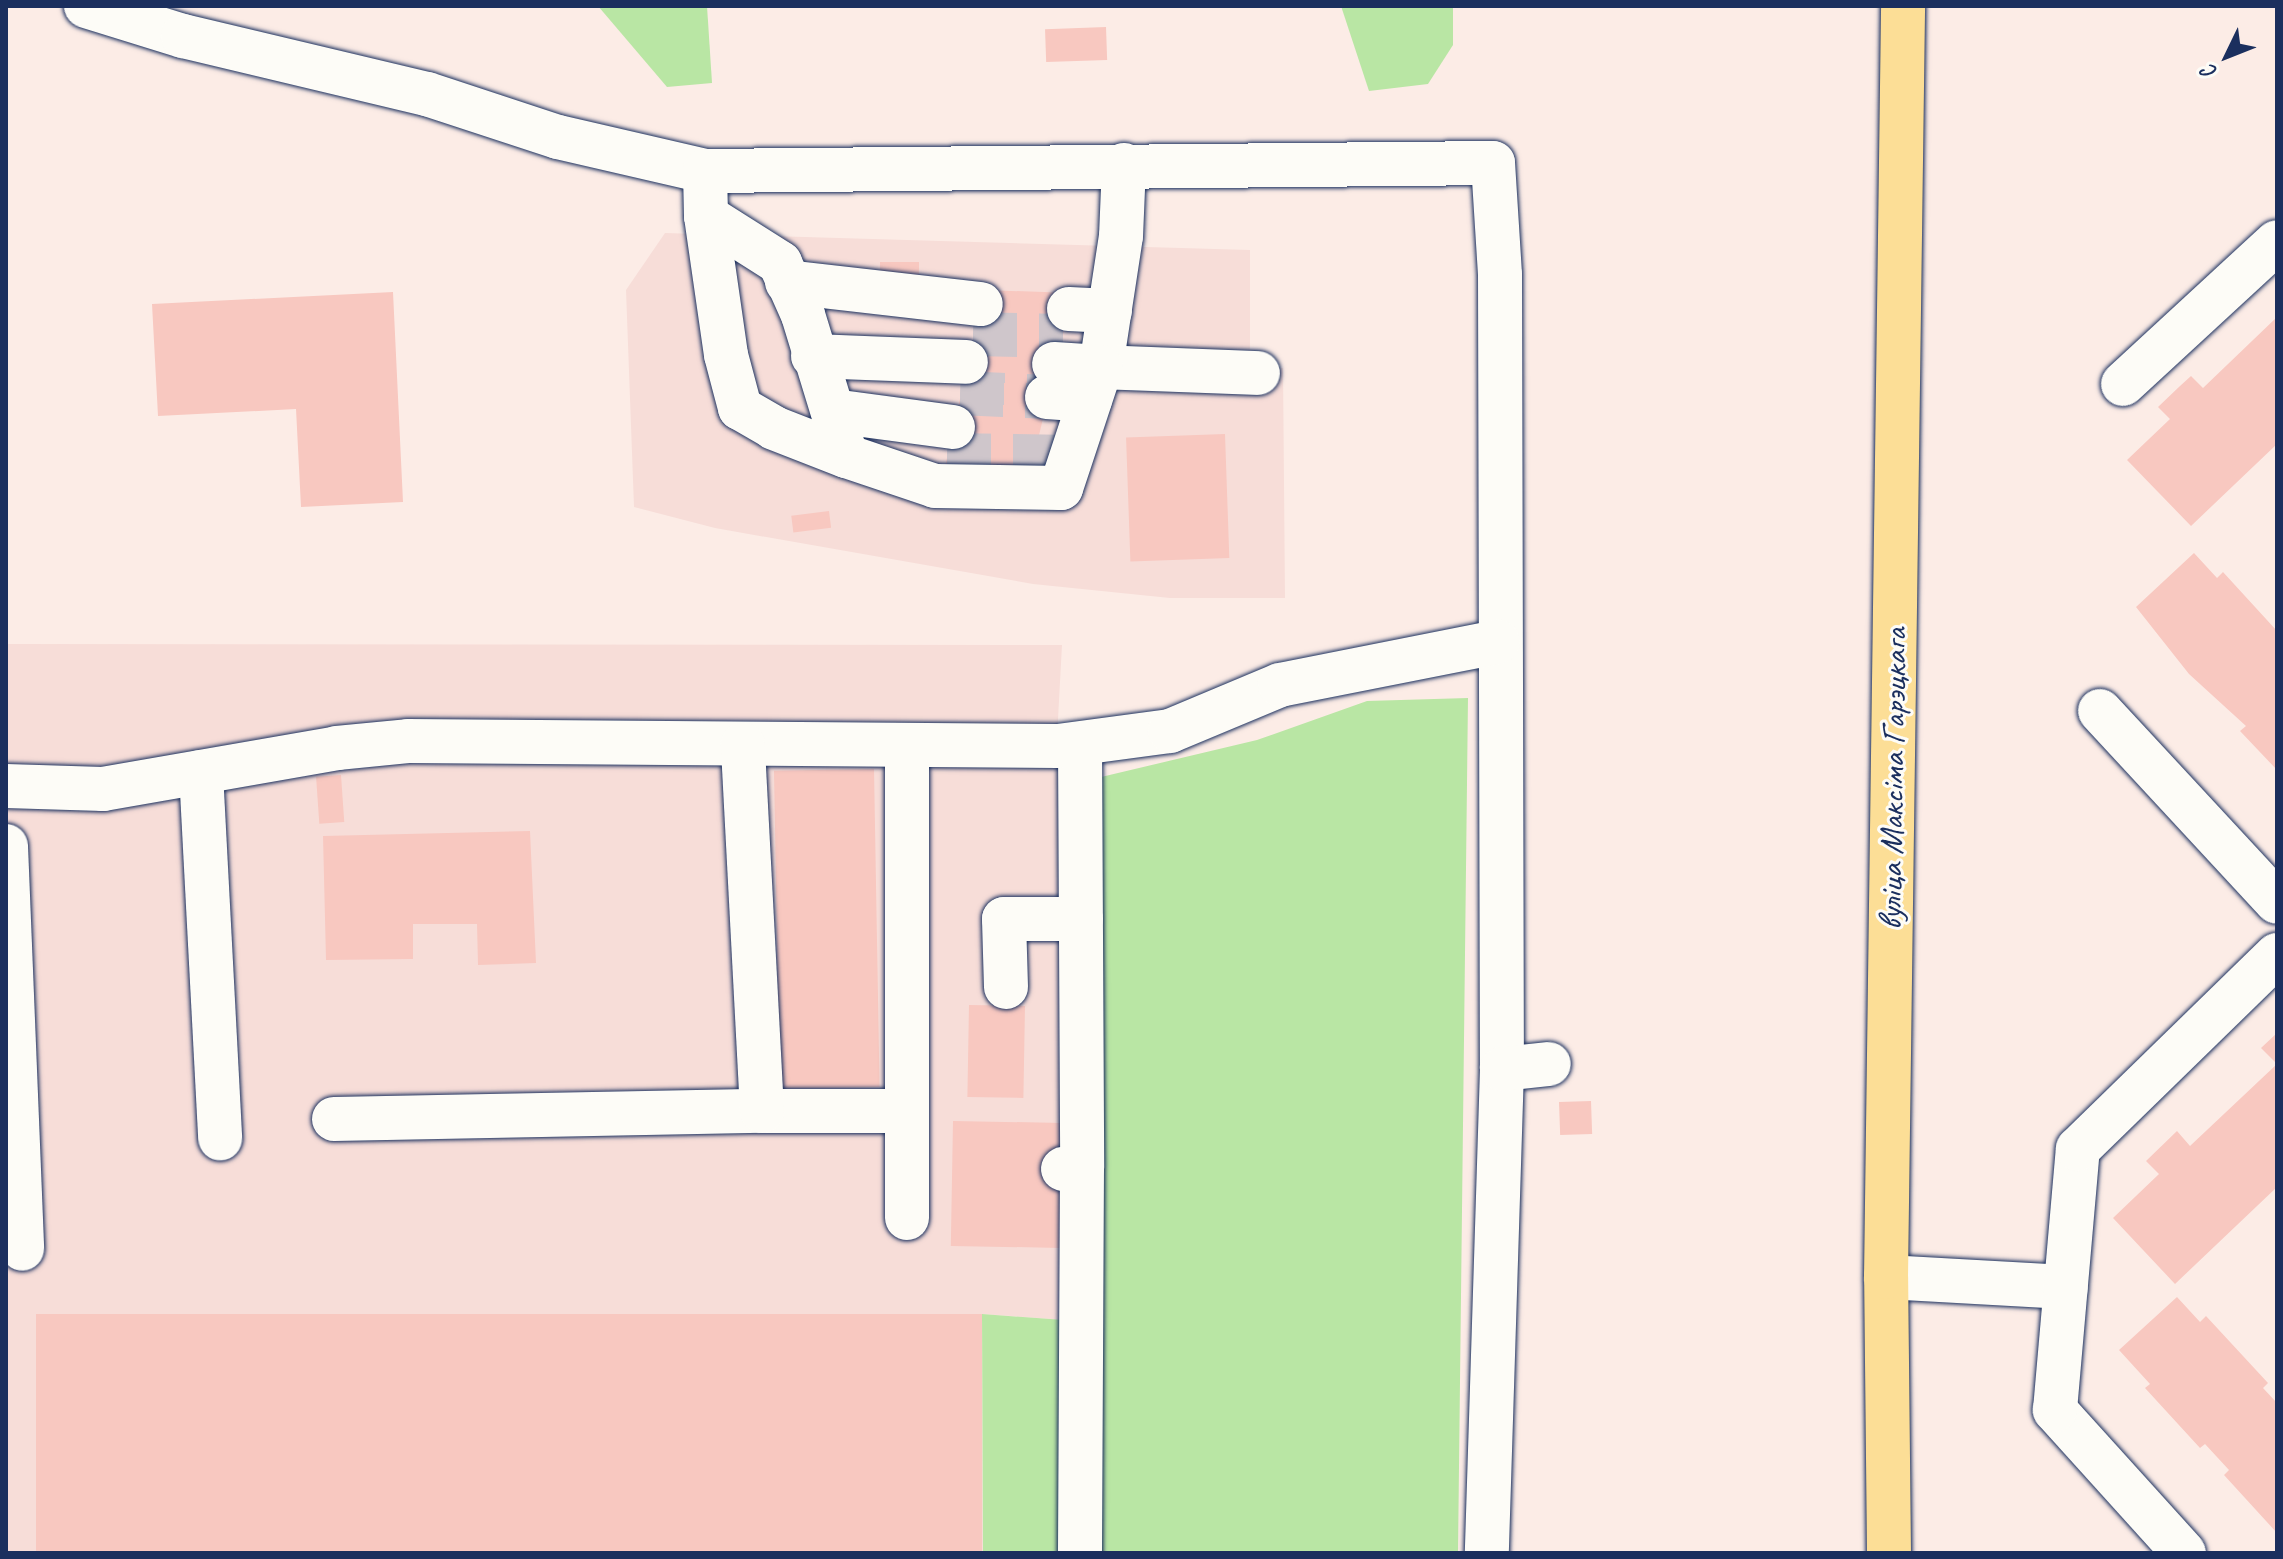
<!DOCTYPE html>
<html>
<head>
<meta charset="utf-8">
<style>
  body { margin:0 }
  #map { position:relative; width:2283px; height:1559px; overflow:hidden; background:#fcece6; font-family:Caveat,sans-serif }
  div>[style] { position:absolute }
  .built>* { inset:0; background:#f7ddd8 }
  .green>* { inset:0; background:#b9e6a4 }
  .building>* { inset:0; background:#f8c8c0; transform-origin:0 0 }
  .minor-tunnel>* { height:44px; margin-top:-22px; transform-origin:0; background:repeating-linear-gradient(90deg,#cfc6cb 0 44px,transparent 0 66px) }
  .roads { filter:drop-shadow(0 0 2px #1b2f5e) drop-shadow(0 0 2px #1b2f5e) }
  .minor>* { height:44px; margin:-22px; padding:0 22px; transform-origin:22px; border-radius:22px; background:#fdfcf7 }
  .major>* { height:44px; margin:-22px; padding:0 22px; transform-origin:22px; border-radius:22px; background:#fcde96 }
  span { translate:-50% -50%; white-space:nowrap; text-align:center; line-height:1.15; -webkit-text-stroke:6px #fdfcf7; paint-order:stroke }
  .street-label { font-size:34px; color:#1b2f5e }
  .frame { position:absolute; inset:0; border:8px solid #1b2f5e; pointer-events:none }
  .north { position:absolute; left:2187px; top:16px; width:80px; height:80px; -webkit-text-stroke:6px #fdfcf7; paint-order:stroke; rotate:227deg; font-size:22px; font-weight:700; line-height:32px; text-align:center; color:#1b2f5e }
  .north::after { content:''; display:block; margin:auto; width:28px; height:36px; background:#1b2f5e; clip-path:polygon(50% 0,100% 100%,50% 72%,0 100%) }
</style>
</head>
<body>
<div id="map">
  <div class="built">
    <i style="clip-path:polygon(665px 233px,1250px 250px,1250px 368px,1283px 368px,1285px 598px,1170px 598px,1033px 584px,715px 528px,634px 507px,626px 290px)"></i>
    <i style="clip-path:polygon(6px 644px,1062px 645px,1058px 719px,1065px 1320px,982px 1314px,983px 1553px,6px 1553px)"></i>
  </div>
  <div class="green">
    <i style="clip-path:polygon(598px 6px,707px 6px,712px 83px,667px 87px)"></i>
    <i style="clip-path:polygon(1341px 6px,1453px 6px,1453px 45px,1428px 84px,1369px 91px)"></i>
    <i style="clip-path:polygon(1468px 698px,1458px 1553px,983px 1553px,982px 1314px,1064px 1320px,1059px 787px,1257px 740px,1367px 701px)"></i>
  </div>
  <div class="building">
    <i style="left:1106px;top:27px;width:33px;height:61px;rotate:88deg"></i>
    <i style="left:880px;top:262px;width:39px;height:21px"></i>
    <i style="clip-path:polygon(984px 290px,1073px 293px,1029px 477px,943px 476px)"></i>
    <i style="clip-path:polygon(393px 292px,403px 502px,301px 507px,296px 409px,158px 416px,152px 304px)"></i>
    <i style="clip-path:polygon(2277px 317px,2277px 444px,2191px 526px,2127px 460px,2170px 419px,2158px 407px,2180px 386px,2191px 376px,2203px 388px)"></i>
    <i style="left:1225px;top:434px;width:124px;height:99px;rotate:88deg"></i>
    <i style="left:829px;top:511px;width:17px;height:38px;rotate:83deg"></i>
    <i style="clip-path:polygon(2194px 553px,2217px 578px,2223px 572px,2277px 631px,2277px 770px,2240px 731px,2246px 726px,2189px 674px,2136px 607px)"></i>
    <i style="left:874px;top:769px;width:318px;height:100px;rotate:89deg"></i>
    <i style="left:341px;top:775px;width:47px;height:25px;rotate:86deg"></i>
    <i style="clip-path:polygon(530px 831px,536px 963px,478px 965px,477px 924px,413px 924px,413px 959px,326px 960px,323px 836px)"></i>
    <i style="left:969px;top:1005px;width:56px;height:92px;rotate:1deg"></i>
    <i style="clip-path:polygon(2277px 1033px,2277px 1187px,2175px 1284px,2113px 1218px,2159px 1174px,2146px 1161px,2177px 1131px,2190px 1146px,2277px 1064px,2261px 1048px)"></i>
    <i style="left:1591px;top:1101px;width:33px;height:32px;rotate:88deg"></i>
    <i style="left:953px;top:1121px;width:110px;height:125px;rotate:1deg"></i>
    <i style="clip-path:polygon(2177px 1297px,2200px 1322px,2206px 1316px,2268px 1383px,2263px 1388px,2277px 1403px,2277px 1533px,2224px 1475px,2229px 1470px,2205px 1444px,2200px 1448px,2145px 1388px,2150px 1384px,2119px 1350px)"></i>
    <i style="left:982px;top:1314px;width:239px;height:946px;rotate:90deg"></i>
  </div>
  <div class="minor-tunnel">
    <i style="left:973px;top:334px;width:90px;rotate:1.3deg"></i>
    <i style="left:960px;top:393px;width:87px;rotate:2.6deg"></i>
    <i style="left:947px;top:455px;width:125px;rotate:0.9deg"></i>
  </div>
  <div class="roads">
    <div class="minor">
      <i style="left:86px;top:6px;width:102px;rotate:17.2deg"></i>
      <i style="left:183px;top:36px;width:251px;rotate:13.4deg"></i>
      <i style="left:427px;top:94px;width:138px;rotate:18.2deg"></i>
      <i style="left:558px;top:137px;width:151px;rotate:13deg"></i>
      <i style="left:705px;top:171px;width:788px;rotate:-0.58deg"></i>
      <i style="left:1493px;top:163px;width:112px;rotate:86.4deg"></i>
      <i style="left:1500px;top:275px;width:794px;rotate:89.86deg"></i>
      <i style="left:1502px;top:1069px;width:484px;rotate:91.8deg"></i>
      <i style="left:1124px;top:165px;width:71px;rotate:92.4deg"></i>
      <i style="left:1121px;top:236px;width:133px;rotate:98.7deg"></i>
      <i style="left:1101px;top:367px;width:157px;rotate:2.2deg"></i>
      <i style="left:705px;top:171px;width:45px;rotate:88.7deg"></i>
      <i style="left:706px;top:216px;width:88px;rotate:32.4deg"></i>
      <i style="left:780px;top:263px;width:57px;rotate:66.1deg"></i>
      <i style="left:803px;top:315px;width:147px;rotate:73deg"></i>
      <i style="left:846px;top:456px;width:94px;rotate:18.6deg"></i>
      <i style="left:935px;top:486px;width:126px;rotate:0.9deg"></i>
      <i style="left:1061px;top:488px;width:127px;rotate:-71.7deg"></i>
      <i style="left:1101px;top:367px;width:47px;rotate:-176.3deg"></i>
      <i style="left:706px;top:216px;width:140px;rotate:81.8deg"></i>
      <i style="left:726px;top:355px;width:55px;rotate:75.2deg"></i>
      <i style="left:740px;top:408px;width:39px;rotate:30deg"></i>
      <i style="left:774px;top:428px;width:77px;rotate:21.3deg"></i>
      <i style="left:787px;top:282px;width:195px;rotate:6.5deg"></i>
      <i style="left:1069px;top:309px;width:41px;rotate:2.8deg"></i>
      <i style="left:813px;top:356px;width:153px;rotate:2.2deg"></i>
      <i style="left:2123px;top:384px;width:209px;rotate:-42.7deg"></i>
      <i style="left:1047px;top:397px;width:43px;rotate:4deg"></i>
      <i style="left:833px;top:411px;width:121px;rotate:7.6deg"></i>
      <i style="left:2100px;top:711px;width:260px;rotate:47.2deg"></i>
      <i style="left:1080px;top:744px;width:423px;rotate:89.7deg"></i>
      <i style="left:201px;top:772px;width:367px;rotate:87deg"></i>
      <i style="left:6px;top:786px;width:97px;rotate:1.8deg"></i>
      <i style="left:103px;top:789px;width:238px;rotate:-9.9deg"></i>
      <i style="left:337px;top:748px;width:71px;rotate:-5.6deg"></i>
      <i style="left:408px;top:741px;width:650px;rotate:0.44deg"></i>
      <i style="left:1058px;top:746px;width:113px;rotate:-7.6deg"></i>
      <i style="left:1170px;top:731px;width:119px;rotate:-22.7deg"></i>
      <i style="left:1280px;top:685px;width:222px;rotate:-11.2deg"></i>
      <i style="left:6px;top:846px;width:403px;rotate:87.7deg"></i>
      <i style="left:1006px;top:987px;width:68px;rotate:-91.7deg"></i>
      <i style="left:1004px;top:919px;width:77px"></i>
      <i style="left:1502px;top:1069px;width:47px;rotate:-6.1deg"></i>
      <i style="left:762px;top:1111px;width:144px"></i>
      <i style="left:334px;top:1119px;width:428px;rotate:-1.1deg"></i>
      <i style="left:762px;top:1111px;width:367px;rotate:-93deg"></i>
      <i style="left:1063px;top:1169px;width:19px;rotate:-6deg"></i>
      <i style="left:1082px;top:1167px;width:386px;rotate:90.3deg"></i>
      <i style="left:907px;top:1218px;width:473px;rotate:-90deg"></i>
      <i style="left:1886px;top:1277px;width:180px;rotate:3.2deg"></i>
      <i style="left:2184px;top:1553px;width:193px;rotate:-132.1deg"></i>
      <i style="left:2055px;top:1410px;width:262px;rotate:-85deg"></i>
      <i style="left:2078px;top:1149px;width:278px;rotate:-44.3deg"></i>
    </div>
    <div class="major">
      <i style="left:1889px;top:1553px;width:276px;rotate:-90.6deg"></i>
      <i style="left:1886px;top:1277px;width:1271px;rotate:-89.23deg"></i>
    </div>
  </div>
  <div class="street-label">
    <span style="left:1892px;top:779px;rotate:-89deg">вуліца Максіма Гарэцкага</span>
  </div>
  <div class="frame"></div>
  <div class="north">С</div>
</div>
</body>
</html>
